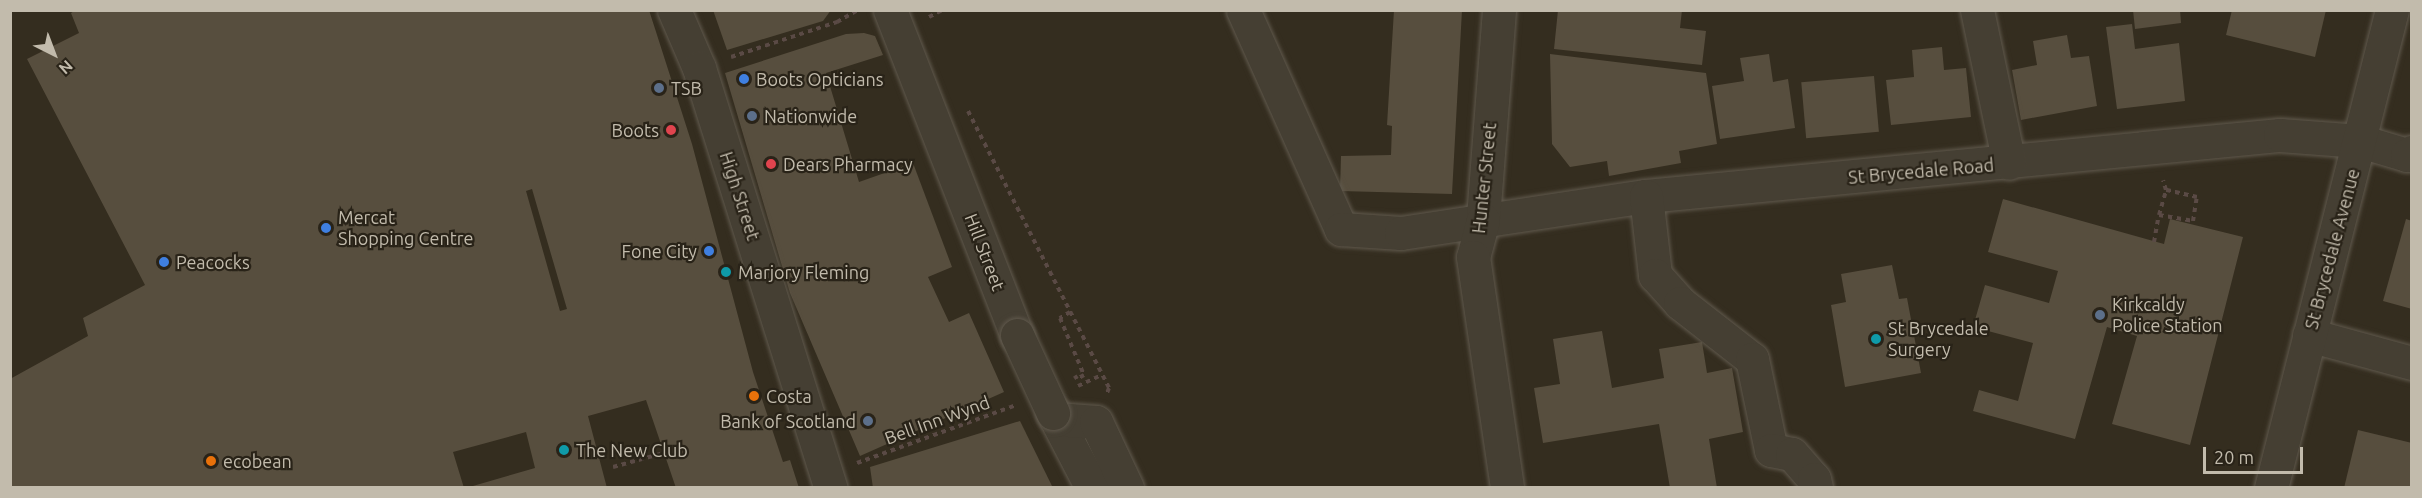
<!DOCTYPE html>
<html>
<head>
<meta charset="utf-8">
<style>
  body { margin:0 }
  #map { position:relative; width:2422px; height:498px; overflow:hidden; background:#342d1f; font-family:Ubuntu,sans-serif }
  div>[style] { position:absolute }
  .building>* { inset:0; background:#574e3e; transform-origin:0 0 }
  .path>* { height:4px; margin-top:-2px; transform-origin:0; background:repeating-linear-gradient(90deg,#5a4a45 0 4.5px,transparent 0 9px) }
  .roads { filter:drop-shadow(0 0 2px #60594d) drop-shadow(0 0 2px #60594d) }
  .minor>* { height:33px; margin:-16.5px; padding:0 16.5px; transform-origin:16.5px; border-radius:16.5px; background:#453f33 }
  .bridges { filter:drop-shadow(0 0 2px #60594d) drop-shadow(0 0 2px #60594d) }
  .minor-bridge>* { height:33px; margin:-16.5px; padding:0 16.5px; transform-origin:16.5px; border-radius:16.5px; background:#453f33 }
  .dots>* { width:16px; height:16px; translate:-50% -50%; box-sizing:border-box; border:3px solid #292318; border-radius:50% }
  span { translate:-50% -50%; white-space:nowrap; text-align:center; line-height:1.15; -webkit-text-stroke:4.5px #292318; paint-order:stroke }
  .poi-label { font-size:18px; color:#c2bbac }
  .left { translate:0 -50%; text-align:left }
  .right { translate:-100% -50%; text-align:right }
  .street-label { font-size:18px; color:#c2bbac }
  .frame { position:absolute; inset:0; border:12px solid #c2bbac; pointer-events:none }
  .north { position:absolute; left:24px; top:24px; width:60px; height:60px; -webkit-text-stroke:4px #292318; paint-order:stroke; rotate:138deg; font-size:16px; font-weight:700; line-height:24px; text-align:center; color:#c2bbac }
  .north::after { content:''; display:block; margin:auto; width:21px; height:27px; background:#c2bbac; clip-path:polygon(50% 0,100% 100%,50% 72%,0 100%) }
  .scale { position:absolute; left:2203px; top:447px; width:100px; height:27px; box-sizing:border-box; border:3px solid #c2bbac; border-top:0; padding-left:8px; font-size:18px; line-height:21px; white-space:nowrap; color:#c2bbac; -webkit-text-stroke:4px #292318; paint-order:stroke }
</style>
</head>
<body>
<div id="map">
  <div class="building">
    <i style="clip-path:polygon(evenodd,76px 10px,649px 10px,692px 144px,753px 372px,783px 462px,790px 460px,799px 488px,676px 488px,646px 400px,588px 416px,607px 488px,466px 488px,535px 468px,526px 432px,453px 452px,464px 488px,10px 488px,10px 379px,88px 336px,83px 318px,145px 285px,27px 59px,79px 33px,71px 13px,76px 10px,532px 189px,567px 309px,560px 311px,526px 191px,532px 189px)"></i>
    <i style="clip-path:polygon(713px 10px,831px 10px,823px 21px,727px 50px)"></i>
    <i style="clip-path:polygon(1394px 10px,1462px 10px,1452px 194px,1340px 191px,1341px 156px,1391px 155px,1392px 126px,1387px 125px)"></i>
    <i style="clip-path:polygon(1558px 10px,1682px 10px,1680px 28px,1706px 31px,1702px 65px,1554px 49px)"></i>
    <i style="clip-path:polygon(2133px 10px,2180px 10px,2181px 23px,2135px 29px)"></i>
    <i style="clip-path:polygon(2232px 10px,2326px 10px,2315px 57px,2226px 35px)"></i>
    <i style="clip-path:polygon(2132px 24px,2135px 49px,2179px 43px,2185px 101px,2117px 109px,2106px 27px)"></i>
    <i style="clip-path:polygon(864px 33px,875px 36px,883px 55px,826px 73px,859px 182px,913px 163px,952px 267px,928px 277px,949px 322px,969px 313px,1004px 392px,860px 456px,790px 293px,725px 73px,846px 34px)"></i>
    <i style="clip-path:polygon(2067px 35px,2071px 58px,2089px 56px,2097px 106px,2021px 120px,2012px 70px,2037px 65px,2033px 41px)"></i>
    <i style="clip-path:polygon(1942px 47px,1944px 70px,1966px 68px,1971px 117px,1891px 125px,1886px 80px,1914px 77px,1912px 50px)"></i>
    <i style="clip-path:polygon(1550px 54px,1706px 73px,1717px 144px,1679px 151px,1681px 163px,1609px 176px,1607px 161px,1570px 167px,1552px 144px)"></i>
    <i style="clip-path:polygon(1769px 54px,1773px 82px,1788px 79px,1795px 128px,1720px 139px,1712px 86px,1744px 81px,1740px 58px)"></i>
    <i style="left:1874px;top:76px;width:56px;height:73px;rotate:85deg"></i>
    <i style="clip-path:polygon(2003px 199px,2164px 244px,2170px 219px,2243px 237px,2190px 445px,2112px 424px,2137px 336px,2107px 327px,2075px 439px,1973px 411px,1979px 390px,2018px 401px,2033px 343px,1973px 327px,1985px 285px,2049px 303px,2058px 271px,1988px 252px)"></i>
    <i style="clip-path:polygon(2406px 219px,2412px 221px,2412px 309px,2383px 301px)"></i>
    <i style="clip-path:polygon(1892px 265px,1899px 299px,1907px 298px,1921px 373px,1845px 387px,1831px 305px,1846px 302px,1841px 274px)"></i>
    <i style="clip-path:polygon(1602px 331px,1612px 388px,1664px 378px,1659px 349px,1702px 342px,1707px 373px,1732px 368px,1743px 432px,1709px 439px,1717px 488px,1670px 488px,1659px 424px,1543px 443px,1534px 388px,1560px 384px,1553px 339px)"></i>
    <i style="clip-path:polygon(1020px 421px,1053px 488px,873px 488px,870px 467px)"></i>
    <i style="clip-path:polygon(2358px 430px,2412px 443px,2412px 488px,2344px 488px)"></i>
  </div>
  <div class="path">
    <i style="left:929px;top:17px;width:15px;rotate:-28deg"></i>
    <i style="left:731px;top:57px;width:112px;rotate:-18.3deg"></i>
    <i style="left:837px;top:22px;width:24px;rotate:-30deg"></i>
    <i style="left:968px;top:111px;width:311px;rotate:63deg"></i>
    <i style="left:1109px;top:388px;width:5px;rotate:112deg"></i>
    <i style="left:2159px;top:215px;width:26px;rotate:-74deg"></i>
    <i style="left:2154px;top:242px;width:27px;rotate:-80deg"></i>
    <i style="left:2159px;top:215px;width:35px;rotate:10deg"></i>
    <i style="left:2193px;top:221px;width:24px;rotate:-81deg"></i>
    <i style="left:2197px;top:197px;width:32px;rotate:-167deg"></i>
    <i style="left:2166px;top:190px;width:10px;rotate:-107deg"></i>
    <i style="left:1070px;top:312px;width:12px;rotate:149deg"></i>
    <i style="left:1060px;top:318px;width:62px;rotate:67.2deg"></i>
    <i style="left:1084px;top:375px;width:8px;rotate:150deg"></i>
    <i style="left:1077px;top:379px;width:4px;rotate:-124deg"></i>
    <i style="left:1078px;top:386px;width:26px;rotate:-25deg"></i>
    <i style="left:857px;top:463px;width:167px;rotate:-20deg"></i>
    <i style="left:613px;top:467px;width:53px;rotate:-15.4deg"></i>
  </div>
  <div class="roads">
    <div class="minor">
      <i style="left:674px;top:10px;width:63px;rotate:66.7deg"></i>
      <i style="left:699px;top:68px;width:440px;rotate:72.6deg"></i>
      <i style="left:890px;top:10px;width:349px;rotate:68.7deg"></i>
      <i style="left:1243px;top:10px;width:240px;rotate:65.9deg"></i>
      <i style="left:1341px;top:229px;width:60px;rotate:3.8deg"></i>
      <i style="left:1401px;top:233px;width:248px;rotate:-8.6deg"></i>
      <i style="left:1646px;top:196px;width:637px;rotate:-5.5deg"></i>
      <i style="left:2280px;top:135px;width:80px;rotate:4.3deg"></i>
      <i style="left:2360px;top:141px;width:49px;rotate:16.6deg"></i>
      <i style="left:2407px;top:155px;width:6px;rotate:-31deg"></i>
      <i style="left:1499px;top:10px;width:211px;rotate:94.4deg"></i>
      <i style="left:1483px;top:220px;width:38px;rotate:105deg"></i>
      <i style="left:1473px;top:257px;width:233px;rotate:81.6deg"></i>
      <i style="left:1977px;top:10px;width:156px;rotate:78.2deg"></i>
      <i style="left:1646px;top:196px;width:80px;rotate:83.5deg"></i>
      <i style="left:1655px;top:275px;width:38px;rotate:48deg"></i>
      <i style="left:1680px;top:303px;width:91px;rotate:37.9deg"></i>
      <i style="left:1752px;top:359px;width:93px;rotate:78.2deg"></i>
      <i style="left:1771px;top:450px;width:21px;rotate:11deg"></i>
      <i style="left:1792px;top:454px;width:33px;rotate:49deg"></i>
      <i style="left:1814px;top:479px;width:9px;rotate:77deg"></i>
      <i style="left:2309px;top:335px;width:107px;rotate:15.2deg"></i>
      <i style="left:1053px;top:413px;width:85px;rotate:62.5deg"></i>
      <i style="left:1056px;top:419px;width:40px;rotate:4.3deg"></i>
      <i style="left:1096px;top:422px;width:73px;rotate:64.8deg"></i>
      <i style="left:2271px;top:488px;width:493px;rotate:-75.8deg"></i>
    </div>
  </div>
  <div class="bridges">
    <div class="minor-bridge">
      <i style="left:1017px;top:335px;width:86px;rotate:65.2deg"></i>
    </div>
  </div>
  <div class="dots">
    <i style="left:744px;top:79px;background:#3f7fe0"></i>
    <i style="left:659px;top:88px;background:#5c6f8a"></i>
    <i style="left:752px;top:116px;background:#5c6f8a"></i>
    <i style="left:671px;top:130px;background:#e0444e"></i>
    <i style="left:771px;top:164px;background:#e0444e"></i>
    <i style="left:326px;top:228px;background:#3f7fe0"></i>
    <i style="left:709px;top:251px;background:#3f7fe0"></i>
    <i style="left:164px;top:262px;background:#3f7fe0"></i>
    <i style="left:726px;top:272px;background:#0f9aa8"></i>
    <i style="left:2100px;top:315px;background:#5c6f8a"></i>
    <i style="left:1876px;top:339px;background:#0f9aa8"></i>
    <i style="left:754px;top:396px;background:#e8710a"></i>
    <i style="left:868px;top:421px;background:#5c6f8a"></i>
    <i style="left:564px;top:450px;background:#0f9aa8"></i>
    <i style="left:211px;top:461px;background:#e8710a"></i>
  </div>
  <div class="poi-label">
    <span class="left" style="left:756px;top:79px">Boots Opticians</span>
    <span class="left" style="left:671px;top:88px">TSB</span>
    <span class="left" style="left:764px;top:116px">Nationwide</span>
    <span class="right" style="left:659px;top:130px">Boots</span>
    <span class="left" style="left:783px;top:164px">Dears Pharmacy</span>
    <span class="left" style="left:338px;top:228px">Mercat<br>Shopping Centre</span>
    <span class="right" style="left:697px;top:251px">Fone City</span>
    <span class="left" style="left:176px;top:262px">Peacocks</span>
    <span class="left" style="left:738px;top:272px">Marjory Fleming</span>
    <span class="left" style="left:2112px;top:315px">Kirkcaldy<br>Police Station</span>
    <span class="left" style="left:1888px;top:339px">St Brycedale<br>Surgery</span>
    <span class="left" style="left:766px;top:396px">Costa</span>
    <span class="right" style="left:856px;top:421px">Bank of Scotland</span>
    <span class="left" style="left:576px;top:450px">The New Club</span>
    <span class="left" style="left:223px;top:461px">ecobean</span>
  </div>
  <div class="street-label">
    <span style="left:1921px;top:171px;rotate:-5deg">St Brycedale Road</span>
    <span style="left:1484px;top:178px;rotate:-84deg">Hunter Street</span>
    <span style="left:740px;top:196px;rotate:72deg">High Street</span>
    <span style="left:2332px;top:249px;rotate:-75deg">St Brycedale Avenue</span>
    <span style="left:985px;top:252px;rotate:69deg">Hill Street</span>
    <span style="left:937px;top:420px;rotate:-20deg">Bell Inn Wynd</span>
  </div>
  <div class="frame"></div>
  <div class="north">N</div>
  <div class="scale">20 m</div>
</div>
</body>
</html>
